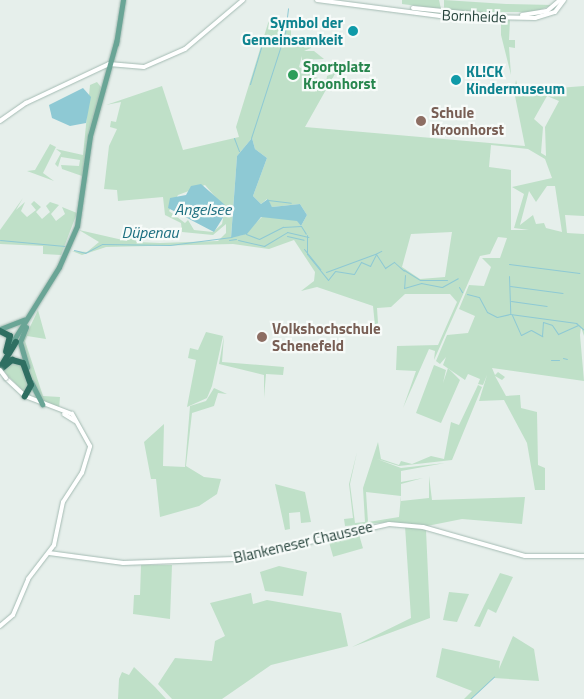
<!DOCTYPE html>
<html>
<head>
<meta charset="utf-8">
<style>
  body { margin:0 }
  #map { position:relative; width:584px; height:699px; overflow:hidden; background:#e6efeb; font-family:"Titillium Web",sans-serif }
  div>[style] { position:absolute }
  .green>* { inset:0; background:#bfe0c8; transform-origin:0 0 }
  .water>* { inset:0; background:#8ec9d4 }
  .stream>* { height:1px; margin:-0.5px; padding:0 0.5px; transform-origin:0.5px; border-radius:0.5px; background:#8ec9d4 }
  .roads { filter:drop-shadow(0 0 1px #a4bbb3) drop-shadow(0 0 1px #a4bbb3) }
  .secondary>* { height:4px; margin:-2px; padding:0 2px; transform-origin:2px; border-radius:2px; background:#fff }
  .primary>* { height:5px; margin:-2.5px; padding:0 2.5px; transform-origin:2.5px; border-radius:2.5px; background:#6aa596 }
  .highway>* { height:6px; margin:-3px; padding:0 3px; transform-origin:3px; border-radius:3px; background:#2f6f62 }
  .bridges { filter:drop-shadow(0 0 1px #a4bbb3) drop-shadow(0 0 1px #a4bbb3) }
  .secondary-bridge>* { height:4px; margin:-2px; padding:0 2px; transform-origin:2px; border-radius:2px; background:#fff }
  .dots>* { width:14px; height:14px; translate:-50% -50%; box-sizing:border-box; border:2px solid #f7fbf9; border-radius:50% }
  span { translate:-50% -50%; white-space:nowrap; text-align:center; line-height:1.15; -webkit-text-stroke:4.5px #f7fbf9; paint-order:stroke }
  .street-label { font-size:15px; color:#24423a }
  .culture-label { font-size:15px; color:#0d838f; font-weight:700 }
  .right { translate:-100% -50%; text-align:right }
  .left { translate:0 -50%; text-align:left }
  .leisure-label { font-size:15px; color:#27864d; font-weight:700 }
  .education-label { font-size:15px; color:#785e54; font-weight:700 }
  .water-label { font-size:16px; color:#1c6f80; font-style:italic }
</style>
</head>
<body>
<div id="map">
  <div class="green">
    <i style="clip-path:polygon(402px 0,439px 0,441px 9px,402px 4px)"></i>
    <i style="clip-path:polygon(444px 0,506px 4px,553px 5px,534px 12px,461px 12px,444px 9px)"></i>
    <i style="clip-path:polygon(evenodd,269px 20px,291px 22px,291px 37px,311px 39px,311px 48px,304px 51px,314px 51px,324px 59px,302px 60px,302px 56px,299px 67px,326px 83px,327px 76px,336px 72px,305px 127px,525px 146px,514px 91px,516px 80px,519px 91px,584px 86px,584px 216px,565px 215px,567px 233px,584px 234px,584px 336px,581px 327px,580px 335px,584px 381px,492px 368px,495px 375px,498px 372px,505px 377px,502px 380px,495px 376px,506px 396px,520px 395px,521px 408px,537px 412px,538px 465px,545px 468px,545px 490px,535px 490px,527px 443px,504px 400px,479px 401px,487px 375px,483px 385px,478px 384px,480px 379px,468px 374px,465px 380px,443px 365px,446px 357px,440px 364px,436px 361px,447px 335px,468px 333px,475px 316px,459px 309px,469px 285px,484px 286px,491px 267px,482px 258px,500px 258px,507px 238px,498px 237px,490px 254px,480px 256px,434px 360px,435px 351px,429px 349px,403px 408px,416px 371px,396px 370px,397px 346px,438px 345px,457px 302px,450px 294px,405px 294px,391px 307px,377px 308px,378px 323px,369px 335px,375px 326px,373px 306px,317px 287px,301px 291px,314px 281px,315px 272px,294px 240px,269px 249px,233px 244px,106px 247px,82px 255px,72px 251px,87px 252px,99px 242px,79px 230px,127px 241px,127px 234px,135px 233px,136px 242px,160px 243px,218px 241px,226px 233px,226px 224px,213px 235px,182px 232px,181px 223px,165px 215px,163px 197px,118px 201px,117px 190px,104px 189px,109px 146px,117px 129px,110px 127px,111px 121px,116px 122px,121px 102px,106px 105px,162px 86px,183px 150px,239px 137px,236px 127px,269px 20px,547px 96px,559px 101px,545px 127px,546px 156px,541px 153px,543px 127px,534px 119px,547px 96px,269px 20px,252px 138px,255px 149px,267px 158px,253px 196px,261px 204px,267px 199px,272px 207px,300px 204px,307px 215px,301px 226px,297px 220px,263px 216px,243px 235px,231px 237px,237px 156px,252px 138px,269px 20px,491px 145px,528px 149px,545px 159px,552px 178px,512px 187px,524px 194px,514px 228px,529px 230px,511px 230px,511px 170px,489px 167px,491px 145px,269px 20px,205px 185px,225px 208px,222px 224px,213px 232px,194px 230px,188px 220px,185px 223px,169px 211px,178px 195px,205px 185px,269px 20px,547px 186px,555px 186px,562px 232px,546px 228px,544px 223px,536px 224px,533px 215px,520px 225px,529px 191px,536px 202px,547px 186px,269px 20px,452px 232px,445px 277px,420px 279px,402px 267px,411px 234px,452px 232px)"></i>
    <i style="clip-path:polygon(510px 20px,509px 40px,515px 40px,515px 48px,509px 47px,511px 75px,501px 35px,501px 22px)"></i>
    <i style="clip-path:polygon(97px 82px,101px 87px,82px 176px,62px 169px,61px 165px,79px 166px,80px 160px,61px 157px,58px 167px,55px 164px,61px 153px,56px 149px,83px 155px,90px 85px)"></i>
    <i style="clip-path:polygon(50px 144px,56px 147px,43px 173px,54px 181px,27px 171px,35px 170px)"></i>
    <i style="clip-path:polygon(23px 198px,16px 210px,25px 202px,21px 211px,27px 217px,36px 210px,31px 204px,34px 201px,41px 207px,36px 212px,42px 219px,50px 212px,46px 206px,50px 202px,59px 205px,51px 214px,56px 221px,65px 214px,62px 207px,77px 213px,61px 255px,43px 254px,43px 246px,0 244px,0 230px)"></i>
    <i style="clip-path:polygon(38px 310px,46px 339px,27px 336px,25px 341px,43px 396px,60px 397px,59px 409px,45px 404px,34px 388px,21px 346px)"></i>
    <i style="clip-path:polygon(206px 332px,223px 336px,212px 386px,207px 398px,187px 407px,196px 360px,188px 358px,190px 348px,198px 350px)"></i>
    <i style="clip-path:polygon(224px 336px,222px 362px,284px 367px,283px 375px,266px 374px,264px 398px,264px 375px,219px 364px)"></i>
    <i style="clip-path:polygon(13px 362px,22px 364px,30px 381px,24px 392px,2px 370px)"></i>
    <i style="clip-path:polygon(434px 365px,446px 370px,443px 383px,448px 368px,460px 380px,441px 423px,416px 413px)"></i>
    <i style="clip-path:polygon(evenodd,478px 385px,482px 387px,452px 460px,399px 466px,377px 459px,401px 468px,445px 463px,401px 471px,401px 482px,423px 478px,401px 484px,401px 501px,429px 498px,429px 476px,432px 500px,525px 497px,522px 524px,462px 519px,427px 526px,391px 522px,345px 526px,344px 519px,353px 518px,349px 484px,357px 452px,350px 484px,355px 523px,365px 522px,363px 488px,378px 442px,381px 459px,399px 465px,401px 461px,412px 464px,431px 456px,444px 459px,451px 422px,459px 425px,478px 385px,366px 492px,401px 496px,399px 517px,368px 522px,366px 492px)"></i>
    <i style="clip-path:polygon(214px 388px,227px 394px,218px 393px,214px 406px,192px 413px,186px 466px,204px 477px,221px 479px,217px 494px,199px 506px,160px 517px,156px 479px,151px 479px,144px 442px,164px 424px,163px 466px,185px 467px,190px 406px,206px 401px)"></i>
    <i style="clip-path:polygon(275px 484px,305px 492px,311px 522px,301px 523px,300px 512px,289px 513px,290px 529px,285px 530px)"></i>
    <i style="clip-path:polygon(405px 526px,426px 530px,430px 618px,352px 647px,411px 618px)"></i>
    <i style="left:358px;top:531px;width:18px;height:31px;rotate:74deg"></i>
    <i style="clip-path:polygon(141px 565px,172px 565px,170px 619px,133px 614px,134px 595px,140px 595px)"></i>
    <i style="clip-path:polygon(279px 566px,307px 572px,303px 596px,265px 591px,260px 572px)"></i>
    <i style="clip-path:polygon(500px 573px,513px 577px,496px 613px,488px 609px,480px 627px,474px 626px)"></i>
    <i style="clip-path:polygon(449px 592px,469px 594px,457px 622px,443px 620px)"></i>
    <i style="clip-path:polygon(251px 593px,253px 604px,267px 600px,341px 613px,348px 646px,271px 665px,222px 699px,172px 699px,158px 684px,175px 658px,212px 661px,215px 641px,225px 636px,210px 603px)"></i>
    <i style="clip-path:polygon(513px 636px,534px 649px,539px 681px,494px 678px,471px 699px,464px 699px,472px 691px,436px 677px,442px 648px,500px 661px,499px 669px)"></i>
    <i style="clip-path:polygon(134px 667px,155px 687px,166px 699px,118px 699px,119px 679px,122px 672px,129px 675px)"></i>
  </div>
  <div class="water">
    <i style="clip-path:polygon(83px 88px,91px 97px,86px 123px,70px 126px,52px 118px,49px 105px)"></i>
    <i style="clip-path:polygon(252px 138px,255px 149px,267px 158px,253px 196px,261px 204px,268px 199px,272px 207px,300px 204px,307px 215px,301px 226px,297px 221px,261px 217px,247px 234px,231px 238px,237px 156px)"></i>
    <i style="clip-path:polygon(201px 184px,225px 205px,224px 216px,214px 232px,168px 208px,170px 198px,186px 195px,191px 186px)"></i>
  </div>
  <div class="stream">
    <i style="left:250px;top:84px;width:45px;rotate:-73.2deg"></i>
    <i style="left:234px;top:138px;width:14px;rotate:69deg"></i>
    <i style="left:251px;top:138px;width:110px;rotate:-72.1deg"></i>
    <i style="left:285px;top:33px;width:25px;rotate:-83deg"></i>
    <i style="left:268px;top:200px;width:23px;rotate:7deg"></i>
    <i style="left:301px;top:226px;width:9px;rotate:58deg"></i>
    <i style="left:246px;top:234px;width:14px;rotate:21deg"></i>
    <i style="left:259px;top:239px;width:27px;rotate:-27deg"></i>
    <i style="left:283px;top:227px;width:18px;rotate:-3deg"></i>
    <i style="left:307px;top:235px;width:19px;rotate:90deg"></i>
    <i style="left:307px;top:254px;width:33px;rotate:51deg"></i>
    <i style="left:328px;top:280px;width:11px;rotate:-52deg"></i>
    <i style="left:335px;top:271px;width:19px;rotate:9deg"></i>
    <i style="left:354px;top:274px;width:14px;rotate:-60deg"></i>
    <i style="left:361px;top:262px;width:10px;rotate:24deg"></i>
    <i style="left:370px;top:266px;width:13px;rotate:-63deg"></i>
    <i style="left:376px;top:254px;width:17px;rotate:57deg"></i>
    <i style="left:385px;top:268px;width:11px;rotate:-34deg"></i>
    <i style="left:394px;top:262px;width:13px;rotate:42deg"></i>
    <i style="left:287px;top:236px;width:17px;rotate:13deg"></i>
    <i style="left:0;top:240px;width:65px;rotate:5.3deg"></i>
    <i style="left:229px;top:240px;width:7px;rotate:-8deg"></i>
    <i style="left:238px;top:240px;width:27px;rotate:13deg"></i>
    <i style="left:264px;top:246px;width:27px;rotate:-31deg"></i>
    <i style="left:287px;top:232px;width:22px;rotate:13deg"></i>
    <i style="left:304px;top:249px;width:26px;rotate:51deg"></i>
    <i style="left:74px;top:250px;width:11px;rotate:15deg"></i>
    <i style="left:85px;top:253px;width:19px;rotate:-28deg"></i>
    <i style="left:102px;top:244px;width:68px;rotate:0.8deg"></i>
    <i style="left:170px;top:245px;width:62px;rotate:-7.5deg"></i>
    <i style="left:375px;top:254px;width:7px;rotate:-27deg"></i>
    <i style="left:509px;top:264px;width:71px;rotate:7.3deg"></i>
    <i style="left:404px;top:270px;width:19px;rotate:32deg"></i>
    <i style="left:420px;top:280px;width:27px"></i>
    <i style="left:326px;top:272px;width:52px;rotate:-20.2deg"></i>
    <i style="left:405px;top:275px;width:13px;rotate:94deg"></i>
    <i style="left:404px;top:288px;width:18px;rotate:-16deg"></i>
    <i style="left:421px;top:283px;width:21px;rotate:11deg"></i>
    <i style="left:442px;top:287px;width:18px;rotate:-29deg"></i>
    <i style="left:509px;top:276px;width:38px;rotate:88deg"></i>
    <i style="left:510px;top:286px;width:53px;rotate:7.5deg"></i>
    <i style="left:459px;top:287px;width:6px;rotate:59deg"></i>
    <i style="left:467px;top:294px;width:12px;rotate:14deg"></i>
    <i style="left:479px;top:297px;width:17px;rotate:62deg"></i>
    <i style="left:487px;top:312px;width:11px;rotate:27deg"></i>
    <i style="left:497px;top:317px;width:13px;rotate:-13deg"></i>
    <i style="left:510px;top:314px;width:67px;rotate:7.8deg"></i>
    <i style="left:576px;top:323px;width:11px;rotate:41deg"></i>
    <i style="left:511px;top:301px;width:36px;rotate:8deg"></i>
    <i style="left:512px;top:315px;width:22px;rotate:66deg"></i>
    <i style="left:521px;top:335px;width:11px;rotate:-27deg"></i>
    <i style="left:531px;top:330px;width:13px;rotate:29deg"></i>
    <i style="left:542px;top:336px;width:14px;rotate:-86deg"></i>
    <i style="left:543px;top:322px;width:9px;rotate:18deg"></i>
    <i style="left:552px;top:325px;width:11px;rotate:56deg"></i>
    <i style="left:558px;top:334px;width:22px;rotate:-24deg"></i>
    <i style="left:563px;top:358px;width:4px;rotate:14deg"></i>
    <i style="left:551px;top:360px;width:8px"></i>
    <i style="left:470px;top:699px;width:33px;rotate:-43deg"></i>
  </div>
  <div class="roads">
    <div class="secondary">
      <i style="left:317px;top:0;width:124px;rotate:7.4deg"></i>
      <i style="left:440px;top:16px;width:95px;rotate:1.2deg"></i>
      <i style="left:535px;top:18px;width:21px;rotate:-17deg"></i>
      <i style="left:555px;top:12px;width:15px;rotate:-53deg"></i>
      <i style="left:413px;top:8px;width:70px;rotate:5.7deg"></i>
      <i style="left:522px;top:15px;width:25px;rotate:-9deg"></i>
      <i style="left:547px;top:11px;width:17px;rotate:-40deg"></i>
      <i style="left:0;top:121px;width:32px;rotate:-35deg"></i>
      <i style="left:26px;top:103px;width:92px;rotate:-25.2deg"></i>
      <i style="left:109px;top:64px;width:35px;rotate:5deg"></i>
      <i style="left:144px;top:67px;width:45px;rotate:-23.7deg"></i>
      <i style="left:185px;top:49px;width:76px;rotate:-40.2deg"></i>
      <i style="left:64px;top:414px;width:13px;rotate:32deg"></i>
      <i style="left:49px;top:553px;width:75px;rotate:7.7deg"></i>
      <i style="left:123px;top:563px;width:111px;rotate:-2.1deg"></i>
      <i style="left:234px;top:559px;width:159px;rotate:-12.7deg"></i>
      <i style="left:389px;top:524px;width:34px;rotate:5deg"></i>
      <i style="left:423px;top:527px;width:106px;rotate:15.9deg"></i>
      <i style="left:525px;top:556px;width:59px"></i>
      <i style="left:0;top:626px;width:17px;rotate:-40deg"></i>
      <i style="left:13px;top:615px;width:39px;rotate:-67deg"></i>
      <i style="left:28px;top:579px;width:43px;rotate:-52.6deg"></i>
      <i style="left:54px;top:545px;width:44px;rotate:-78.2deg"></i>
      <i style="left:63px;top:502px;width:35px;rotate:-57deg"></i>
      <i style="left:82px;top:473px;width:28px;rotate:-73deg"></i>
      <i style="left:90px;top:446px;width:37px;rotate:-119deg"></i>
      <i style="left:72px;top:414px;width:50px;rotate:-159deg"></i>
      <i style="left:25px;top:396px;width:26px;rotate:-137deg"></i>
    </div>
    <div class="primary">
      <i style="left:116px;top:44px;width:45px;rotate:-81deg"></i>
      <i style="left:26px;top:327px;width:16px;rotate:112deg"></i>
      <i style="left:20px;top:342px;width:26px;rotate:74deg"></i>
      <i style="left:0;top:329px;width:26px;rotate:-21deg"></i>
      <i style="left:13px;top:341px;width:87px;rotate:-58.1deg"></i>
      <i style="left:59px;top:267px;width:45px;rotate:-66.3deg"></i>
      <i style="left:77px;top:226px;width:91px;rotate:-81.8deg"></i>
      <i style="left:90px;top:136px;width:98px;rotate:-74.5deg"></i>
      <i style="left:31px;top:382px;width:25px;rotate:63deg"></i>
    </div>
    <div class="highway">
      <i style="left:0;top:331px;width:11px;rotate:27deg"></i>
      <i style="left:10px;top:336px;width:16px;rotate:104deg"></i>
      <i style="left:2px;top:365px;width:27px;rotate:-59deg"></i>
      <i style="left:0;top:370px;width:16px;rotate:-40deg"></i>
      <i style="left:12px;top:360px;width:11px;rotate:15deg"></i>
      <i style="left:23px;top:363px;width:23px;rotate:70deg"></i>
      <i style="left:31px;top:385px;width:13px;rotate:119deg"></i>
    </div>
  </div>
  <div class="bridges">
    <div class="secondary-bridge">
      <i style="left:0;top:370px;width:10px;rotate:53deg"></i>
    </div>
  </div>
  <div class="dots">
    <i style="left:353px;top:31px;background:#0f9aa8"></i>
    <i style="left:293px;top:75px;background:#2e9e5b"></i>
    <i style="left:456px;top:80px;background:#0f9aa8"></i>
    <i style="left:421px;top:121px;background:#8d6e63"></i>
    <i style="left:262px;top:337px;background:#8d6e63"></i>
  </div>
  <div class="street-label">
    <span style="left:474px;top:16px;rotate:2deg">Bornheide</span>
    <span style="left:303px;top:542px;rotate:-13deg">Blankeneser Chaussee</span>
  </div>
  <div class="culture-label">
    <span class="right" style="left:343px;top:31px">Symbol der<br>Gemeinsamkeit</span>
    <span class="left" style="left:466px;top:80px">KL!CK<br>Kindermuseum</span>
  </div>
  <div class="leisure-label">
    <span class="left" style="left:303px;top:75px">Sportplatz<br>Kroonhorst</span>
  </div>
  <div class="education-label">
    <span class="left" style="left:431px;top:121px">Schule<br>Kroonhorst</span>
    <span class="left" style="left:272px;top:337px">Volkshochschule<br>Schenefeld</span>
  </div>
  <div class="water-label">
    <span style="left:203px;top:209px">Angelsee</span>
    <span style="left:150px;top:232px">Düpenau</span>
  </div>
</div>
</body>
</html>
